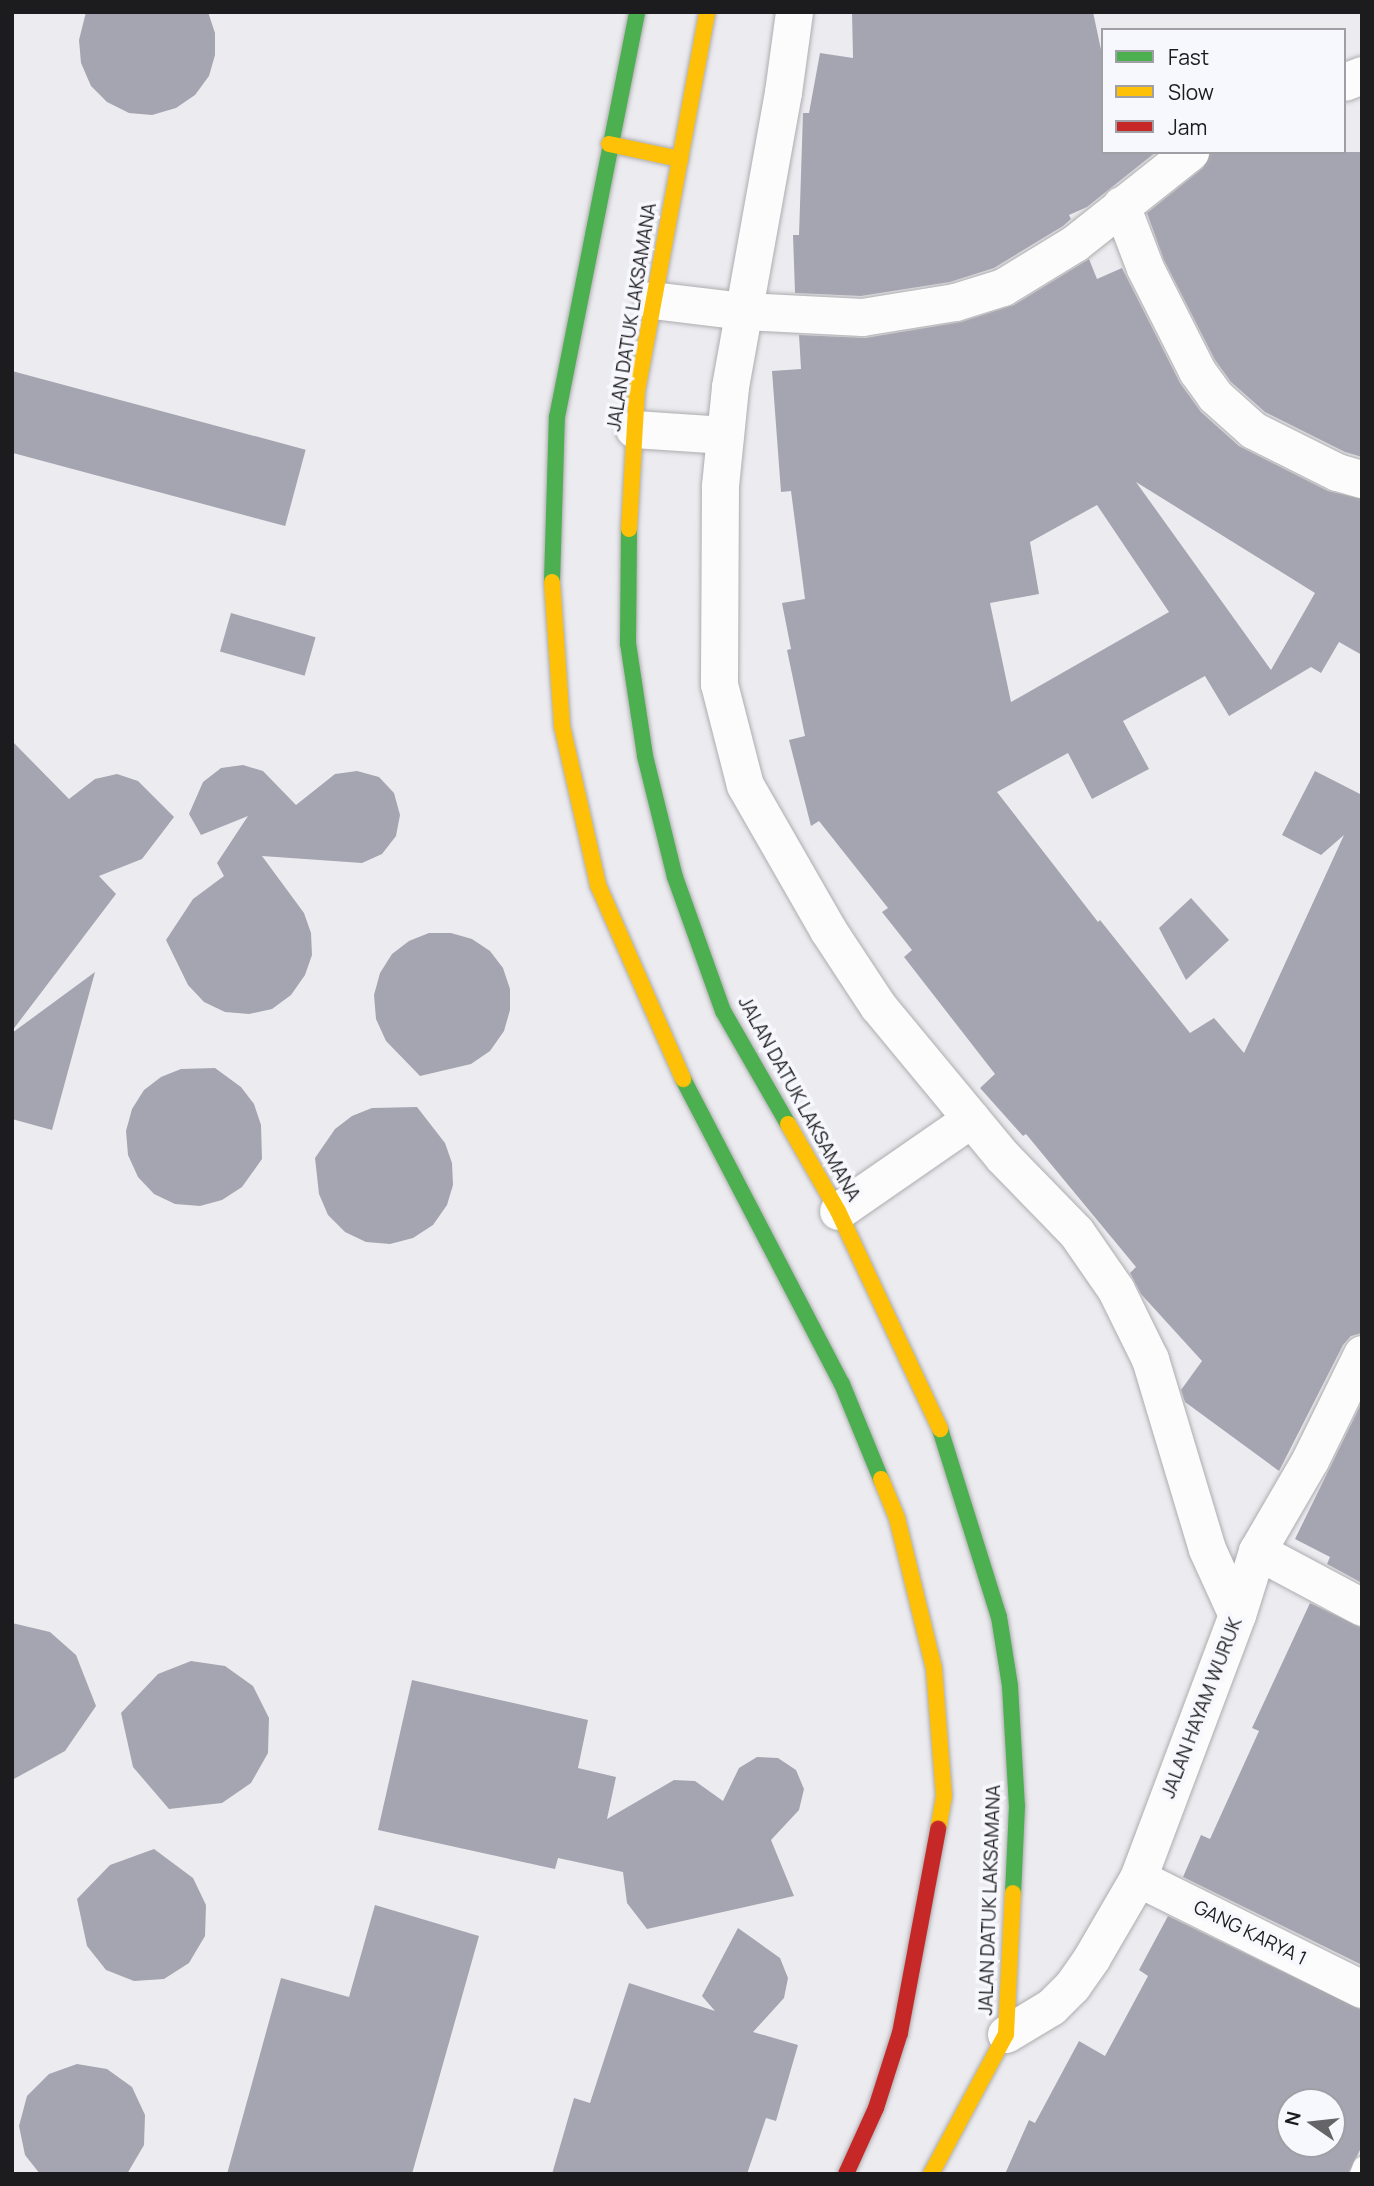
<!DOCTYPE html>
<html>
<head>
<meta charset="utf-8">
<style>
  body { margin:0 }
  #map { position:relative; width:1374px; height:2186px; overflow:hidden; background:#ececf0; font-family:Manrope,sans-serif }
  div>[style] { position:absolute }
  .building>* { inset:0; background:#a5a4b1; transform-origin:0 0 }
  .roads { filter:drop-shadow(0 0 2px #adadb0) drop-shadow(0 0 2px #adadb0) }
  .lane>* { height:18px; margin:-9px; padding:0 9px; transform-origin:9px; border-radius:9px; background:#fcfcfd }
  .street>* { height:37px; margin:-18.5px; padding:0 18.5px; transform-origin:18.5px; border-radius:18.5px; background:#fcfcfd }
  .fast>* { height:16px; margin:-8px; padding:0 8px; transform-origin:8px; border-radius:8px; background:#4caf50 }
  .slow>* { height:16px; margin:-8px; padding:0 8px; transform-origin:8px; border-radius:8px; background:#ffc107 }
  .jam>* { height:16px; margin:-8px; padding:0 8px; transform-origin:8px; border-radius:8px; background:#c62828 }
  span { translate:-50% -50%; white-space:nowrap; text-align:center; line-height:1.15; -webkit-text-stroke:7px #f7f7fe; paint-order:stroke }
  .street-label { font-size:19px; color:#1c1c1f }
  .frame { position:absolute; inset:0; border:14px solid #1c1c1f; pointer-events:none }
  .legend { position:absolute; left:1101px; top:28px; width:245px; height:126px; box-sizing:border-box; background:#f7f7fe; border:2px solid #9f9fa5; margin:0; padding:9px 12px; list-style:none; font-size:21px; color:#1c1c1f }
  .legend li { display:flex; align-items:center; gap:14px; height:35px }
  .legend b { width:35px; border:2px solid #9f9fa5 }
  .north { position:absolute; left:1276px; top:2088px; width:70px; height:70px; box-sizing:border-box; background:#f7f7fe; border:2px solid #9f9fa5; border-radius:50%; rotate:284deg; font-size:19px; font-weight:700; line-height:28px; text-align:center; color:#1c1c1f }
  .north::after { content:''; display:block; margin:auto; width:24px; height:32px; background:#656568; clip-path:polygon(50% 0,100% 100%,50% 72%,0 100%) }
</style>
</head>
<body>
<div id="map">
  <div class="building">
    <i style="clip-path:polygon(86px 12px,208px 12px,215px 33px,215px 55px,209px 76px,195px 95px,176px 108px,152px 115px,129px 113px,107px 102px,91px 86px,81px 63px,79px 40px)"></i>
    <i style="clip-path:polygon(852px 12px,1093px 12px,1103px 59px,1103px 152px,1156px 152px,1087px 207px,1069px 215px,1071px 219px,1063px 226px,994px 268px,950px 282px,861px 296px,795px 293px,793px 235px,799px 235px,803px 113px,809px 113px,820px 53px,853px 58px)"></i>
    <i style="clip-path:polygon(1210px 152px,1362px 152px,1362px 457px,1345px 452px,1265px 412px,1231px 382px,1215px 360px,1164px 260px,1147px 213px,1203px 168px)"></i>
    <i style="clip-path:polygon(evenodd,1089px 259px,1097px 279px,1122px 268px,1180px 383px,1201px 412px,1239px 446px,1328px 491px,1362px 499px,1362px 655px,1339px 642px,1321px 673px,1311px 667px,1229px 716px,1205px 676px,1123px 721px,1149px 769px,1092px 799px,1068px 753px,997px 792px,1098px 922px,1100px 920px,1190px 1033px,1214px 1018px,1244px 1053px,1344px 835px,1321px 855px,1282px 835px,1315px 771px,1362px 795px,1362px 1333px,1351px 1336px,1343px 1345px,1279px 1471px,1185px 1402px,1181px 1390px,1202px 1361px,1141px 1294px,1130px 1273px,1136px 1267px,1026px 1134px,1023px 1136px,980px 1088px,995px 1074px,904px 957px,912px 950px,882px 912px,888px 908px,819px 821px,811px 826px,789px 740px,805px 736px,787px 650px,791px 649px,782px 603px,805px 599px,791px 491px,781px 492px,772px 371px,801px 369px,799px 335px,865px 338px,961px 322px,1014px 305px,1089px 259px,1136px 482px,1315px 593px,1271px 670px,1136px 482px,1089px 259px,1097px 505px,1169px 612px,1011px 702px,990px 603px,1039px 594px,1030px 542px,1097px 505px)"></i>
    <i style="left:12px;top:371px;width:304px;height:79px;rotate:15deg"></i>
    <i style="left:231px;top:613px;width:88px;height:40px;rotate:16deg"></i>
    <i style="clip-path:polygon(12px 741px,69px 799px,95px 779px,117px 774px,138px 781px,174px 817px,142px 859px,99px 876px,116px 894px,12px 1031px)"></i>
    <i style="clip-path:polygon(243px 765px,263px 771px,296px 805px,335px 774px,357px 771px,379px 777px,394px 793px,400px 815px,396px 836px,382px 854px,362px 863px,262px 856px,304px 913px,311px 933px,312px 955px,305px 975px,291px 995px,272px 1009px,249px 1014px,225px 1012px,204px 1002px,188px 985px,166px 940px,193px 899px,224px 876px,217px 863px,248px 816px,201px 835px,189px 814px,203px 782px,221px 768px)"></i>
    <i style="clip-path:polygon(1191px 898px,1229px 940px,1186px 980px,1159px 928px)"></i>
    <i style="clip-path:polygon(429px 933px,451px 933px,472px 939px,490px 951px,503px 968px,510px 989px,510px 1010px,504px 1031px,490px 1051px,471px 1064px,420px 1076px,386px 1041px,376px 1019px,374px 995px,380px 973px,392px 954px,409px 941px)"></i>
    <i style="clip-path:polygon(95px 972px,52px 1130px,12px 1119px,12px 1033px)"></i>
    <i style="clip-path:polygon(215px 1068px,241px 1087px,254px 1104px,261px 1125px,262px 1159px,242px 1187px,222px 1200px,200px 1206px,175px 1204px,154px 1194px,138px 1177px,128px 1155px,126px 1131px,132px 1109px,144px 1090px,161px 1077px,181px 1069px)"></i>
    <i style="clip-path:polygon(417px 1107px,445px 1143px,452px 1163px,453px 1185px,447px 1205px,433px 1225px,413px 1238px,390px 1244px,366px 1242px,345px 1232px,328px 1215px,319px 1194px,315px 1158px,335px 1129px,352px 1116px,372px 1108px)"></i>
    <i style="clip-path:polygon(1362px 1402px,1362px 1583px,1327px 1564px,1330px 1557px,1295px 1539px)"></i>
    <i style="clip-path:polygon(1310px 1603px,1362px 1628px,1362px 1965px,1183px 1877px,1201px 1835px,1210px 1839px,1259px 1731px,1252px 1728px)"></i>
    <i style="clip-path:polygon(12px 1623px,50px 1632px,76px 1655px,96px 1706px,65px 1751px,12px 1780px)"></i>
    <i style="clip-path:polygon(191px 1661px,225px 1666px,253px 1686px,269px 1718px,268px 1753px,251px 1783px,222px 1803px,169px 1809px,133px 1767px,121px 1713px,158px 1674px)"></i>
    <i style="clip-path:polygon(412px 1680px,588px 1720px,578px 1768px,616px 1777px,607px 1819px,674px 1780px,695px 1781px,723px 1801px,739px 1768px,757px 1757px,778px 1758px,796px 1770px,804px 1789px,799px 1810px,771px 1840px,794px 1896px,647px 1929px,627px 1903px,623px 1872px,558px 1858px,555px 1869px,378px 1830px)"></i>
    <i style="clip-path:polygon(154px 1849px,193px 1878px,206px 1905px,205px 1936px,189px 1963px,164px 1979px,134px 1981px,106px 1970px,87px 1946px,77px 1899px,110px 1865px)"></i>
    <i style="clip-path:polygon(375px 1905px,479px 1936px,412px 2174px,227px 2174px,281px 1978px,349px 1997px)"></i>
    <i style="clip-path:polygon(evenodd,1168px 1916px,1362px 2010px,1362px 2146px,1348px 2174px,1005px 2174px,1029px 2120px,1035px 2123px,1079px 2041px,1105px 2056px,1148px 1976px,1139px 1970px,1168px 1916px,1290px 2102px,1332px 2102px,1332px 2144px,1290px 2144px,1290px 2102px)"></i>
    <i style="clip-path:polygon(738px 1928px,780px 1958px,788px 1978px,784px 1998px,753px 2032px,798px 2045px,776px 2121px,766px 2118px,747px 2174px,552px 2174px,574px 2098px,590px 2103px,629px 1983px,715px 2011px,702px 1996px)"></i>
    <i style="clip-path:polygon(77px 2064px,107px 2069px,132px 2087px,145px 2115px,144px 2145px,127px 2174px,40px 2174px,25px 2155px,19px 2126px,27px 2096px,49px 2074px)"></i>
  </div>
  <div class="roads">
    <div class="lane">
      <i style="left:1359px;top:2174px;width:9px;rotate:-69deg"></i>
    </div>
    <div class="street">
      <i style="left:794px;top:12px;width:81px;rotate:97.8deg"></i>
      <i style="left:783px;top:92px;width:300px;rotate:100.2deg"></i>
      <i style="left:730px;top:387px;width:100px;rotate:95.8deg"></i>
      <i style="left:720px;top:486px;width:198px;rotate:90.3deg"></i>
      <i style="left:719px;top:684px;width:104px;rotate:75.6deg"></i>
      <i style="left:745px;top:785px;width:167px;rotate:60.2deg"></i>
      <i style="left:828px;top:930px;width:91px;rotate:56.7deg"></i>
      <i style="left:878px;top:1006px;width:195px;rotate:50.4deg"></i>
      <i style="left:1002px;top:1156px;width:106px;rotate:45.8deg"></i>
      <i style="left:1076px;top:1232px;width:70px;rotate:55.4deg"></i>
      <i style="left:1116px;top:1290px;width:77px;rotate:63.8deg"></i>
      <i style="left:1150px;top:1359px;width:198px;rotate:73.3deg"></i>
      <i style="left:1207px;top:1549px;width:72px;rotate:65.6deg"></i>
      <i style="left:1344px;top:82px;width:19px;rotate:-21deg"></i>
      <i style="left:1121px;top:205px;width:67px;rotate:69.1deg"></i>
      <i style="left:1145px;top:268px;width:115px;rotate:63.2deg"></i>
      <i style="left:1197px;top:371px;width:31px;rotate:54deg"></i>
      <i style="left:1215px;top:396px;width:51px;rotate:41.8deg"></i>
      <i style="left:1253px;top:430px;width:94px;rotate:26.6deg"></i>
      <i style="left:1337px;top:472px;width:26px;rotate:16deg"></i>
      <i style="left:652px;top:300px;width:93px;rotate:6.8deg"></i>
      <i style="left:744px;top:311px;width:118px;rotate:2.9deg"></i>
      <i style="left:862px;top:317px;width:94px;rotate:-9.2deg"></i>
      <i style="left:955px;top:302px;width:50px;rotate:-17.4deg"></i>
      <i style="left:1003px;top:287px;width:84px;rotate:-31.4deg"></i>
      <i style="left:1075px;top:243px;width:147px;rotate:-38.4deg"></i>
      <i style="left:634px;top:429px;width:91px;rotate:3.8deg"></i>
      <i style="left:838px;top:1211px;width:162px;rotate:-34.7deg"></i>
      <i style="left:1257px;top:1551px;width:119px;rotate:28.1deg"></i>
      <i style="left:1138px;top:1878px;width:250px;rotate:26.4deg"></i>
      <i style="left:1006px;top:2034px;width:52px;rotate:-31deg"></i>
      <i style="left:1051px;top:2007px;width:30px;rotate:-45deg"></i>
      <i style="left:1072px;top:1986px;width:35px;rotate:-55deg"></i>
      <i style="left:1092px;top:1957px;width:91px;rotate:-59.8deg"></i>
      <i style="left:1138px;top:1878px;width:281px;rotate:-69.4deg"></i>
      <i style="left:1237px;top:1615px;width:67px;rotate:-72.6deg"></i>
      <i style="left:1257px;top:1551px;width:105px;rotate:-59.8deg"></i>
      <i style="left:1310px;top:1460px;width:118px;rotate:-63.9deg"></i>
    </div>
    <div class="fast">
      <i style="left:629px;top:529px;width:114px;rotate:90.5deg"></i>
      <i style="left:628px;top:643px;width:114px;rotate:81.4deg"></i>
      <i style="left:645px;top:756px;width:125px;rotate:76.1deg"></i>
      <i style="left:675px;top:877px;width:142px;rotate:70.3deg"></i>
      <i style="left:723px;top:1011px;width:130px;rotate:60.1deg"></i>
      <i style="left:552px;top:582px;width:165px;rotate:-88.3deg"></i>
      <i style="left:557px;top:417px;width:413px;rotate:-78.8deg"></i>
      <i style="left:683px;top:1079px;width:344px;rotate:62.5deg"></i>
      <i style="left:842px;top:1384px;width:103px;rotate:67.7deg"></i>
      <i style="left:940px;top:1429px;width:197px;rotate:72.6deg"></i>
      <i style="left:999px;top:1617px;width:70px;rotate:80.9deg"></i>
      <i style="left:1010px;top:1686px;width:120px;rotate:86.7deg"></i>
      <i style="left:1017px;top:1806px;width:87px;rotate:92.6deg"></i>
    </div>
    <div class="slow">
      <i style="left:609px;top:144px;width:73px;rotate:11.9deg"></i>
      <i style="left:629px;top:529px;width:138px;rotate:-86.7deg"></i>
      <i style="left:637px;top:391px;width:385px;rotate:-79.5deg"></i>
      <i style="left:552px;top:582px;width:144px;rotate:86deg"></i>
      <i style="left:562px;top:726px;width:163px;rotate:77.2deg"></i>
      <i style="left:598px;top:885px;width:212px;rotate:66.3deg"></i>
      <i style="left:788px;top:1124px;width:100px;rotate:60.1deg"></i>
      <i style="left:838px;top:1211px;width:241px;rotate:64.9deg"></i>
      <i style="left:881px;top:1479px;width:42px;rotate:67.7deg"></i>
      <i style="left:897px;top:1518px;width:155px;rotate:76.2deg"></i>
      <i style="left:934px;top:1669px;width:127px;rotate:85.5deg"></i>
      <i style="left:944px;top:1796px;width:34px;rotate:100deg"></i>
      <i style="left:931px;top:2174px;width:159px;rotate:-61.8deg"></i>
      <i style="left:1006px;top:2034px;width:141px;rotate:-87.2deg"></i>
    </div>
    <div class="jam">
      <i style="left:846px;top:2174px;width:72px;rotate:-65.6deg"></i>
      <i style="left:876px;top:2108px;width:79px;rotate:-72.3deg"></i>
      <i style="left:900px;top:2033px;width:208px;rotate:-79.4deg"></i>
    </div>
  </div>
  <div class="street-label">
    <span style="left:632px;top:317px;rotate:-81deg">JALAN DATUK LAKSAMANA</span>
    <span style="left:799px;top:1099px;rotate:61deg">JALAN DATUK LAKSAMANA</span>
    <span style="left:1202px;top:1708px;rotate:-69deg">JALAN HAYAM WURUK</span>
    <span style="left:990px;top:1900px;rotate:-88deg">JALAN DATUK LAKSAMANA</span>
    <span style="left:1250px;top:1933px;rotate:26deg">GANG KARYA 1</span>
  </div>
  <div class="frame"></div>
  <ul class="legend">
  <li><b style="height:9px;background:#4caf50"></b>Fast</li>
  <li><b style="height:9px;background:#ffc107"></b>Slow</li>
  <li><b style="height:9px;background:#c62828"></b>Jam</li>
  </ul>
  <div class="north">N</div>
</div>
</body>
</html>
